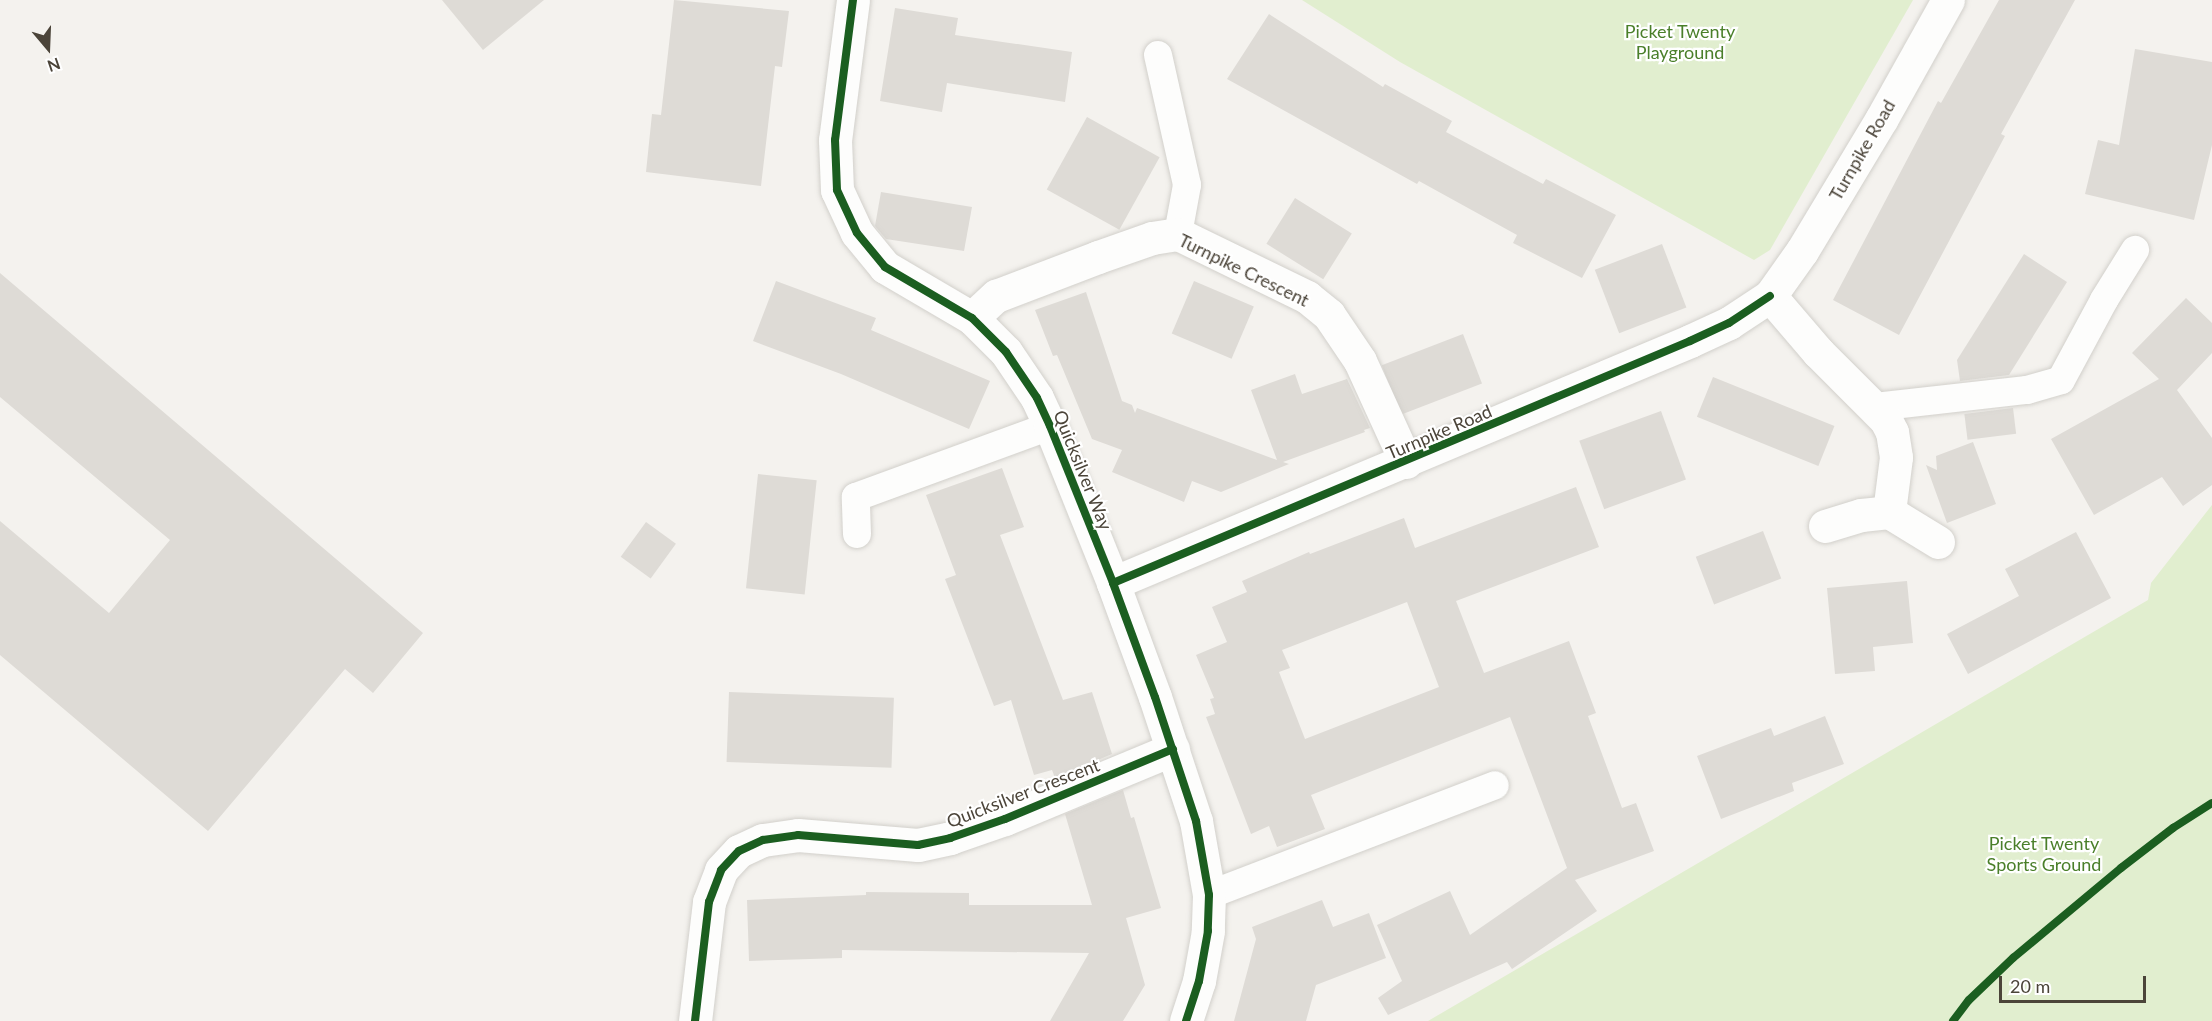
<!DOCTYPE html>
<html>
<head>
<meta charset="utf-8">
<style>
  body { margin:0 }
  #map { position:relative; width:2212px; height:1021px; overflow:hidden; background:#f4f2ee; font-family:Lato,sans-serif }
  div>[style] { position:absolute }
  .green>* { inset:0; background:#e1eecf }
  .building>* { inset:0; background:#dedbd6; transform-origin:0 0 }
  .roads { filter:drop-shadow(0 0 2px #d2d0cb) drop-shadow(0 0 2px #d2d0cb) }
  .service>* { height:28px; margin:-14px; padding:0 14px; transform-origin:14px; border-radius:14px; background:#fdfdfc }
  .minor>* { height:33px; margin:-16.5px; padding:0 16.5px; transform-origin:16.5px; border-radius:16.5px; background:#fdfdfc }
  .cycleway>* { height:8px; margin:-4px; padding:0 4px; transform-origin:4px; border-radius:4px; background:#1b5e20 }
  span { translate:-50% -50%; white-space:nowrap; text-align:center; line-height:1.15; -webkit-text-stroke:4.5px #fff; paint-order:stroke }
  .park-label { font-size:18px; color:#4a7f2a }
  .street-label { font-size:18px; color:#4b4439 }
  .north { position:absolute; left:18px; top:18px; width:60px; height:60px; -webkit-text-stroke:4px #fff; paint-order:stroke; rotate:161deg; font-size:16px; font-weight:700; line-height:24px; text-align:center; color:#4b4439 }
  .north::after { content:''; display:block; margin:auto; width:21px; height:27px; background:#4b4439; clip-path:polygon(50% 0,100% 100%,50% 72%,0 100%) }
  .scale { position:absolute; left:1999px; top:976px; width:147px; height:27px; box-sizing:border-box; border:3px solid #4b4439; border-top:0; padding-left:8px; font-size:18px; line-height:21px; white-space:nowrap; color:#4b4439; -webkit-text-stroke:4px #fff; paint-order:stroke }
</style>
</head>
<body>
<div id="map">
  <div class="green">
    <i style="clip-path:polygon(1302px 0,1913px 0,1770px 250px,1754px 260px,1400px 62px)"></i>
    <i style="clip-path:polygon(2212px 505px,2212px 1021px,1428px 1021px,2148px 600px,2151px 583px)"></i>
  </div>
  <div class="building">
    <i style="clip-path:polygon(442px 0,544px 0,483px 50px)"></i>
    <i style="clip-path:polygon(674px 0,789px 11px,782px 67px,775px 66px,761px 186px,646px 172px,652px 114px,661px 115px)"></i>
    <i style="clip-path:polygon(1999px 0,2075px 0,2001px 134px,2005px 136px,1899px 335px,1833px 300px,1938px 101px,1941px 103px)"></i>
    <i style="clip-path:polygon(895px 8px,958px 18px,955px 35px,1072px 52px,1065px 102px,947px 83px,942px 112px,880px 101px)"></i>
    <i style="clip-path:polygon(1269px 14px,1383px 87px,1385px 84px,1452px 121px,1446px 132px,1543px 184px,1546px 179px,1616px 215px,1582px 278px,1513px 243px,1517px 235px,1419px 181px,1417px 184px,1227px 79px)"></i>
    <i style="clip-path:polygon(2135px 49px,2212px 62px,2212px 145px,2194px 220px,2085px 194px,2098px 140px,2119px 145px)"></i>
    <i style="left:1087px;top:117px;width:83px;height:83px;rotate:29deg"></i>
    <i style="clip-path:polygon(881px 192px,972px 207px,964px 251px,886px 239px,875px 226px)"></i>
    <i style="left:1295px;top:198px;width:67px;height:54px;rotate:32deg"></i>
    <i style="left:1662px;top:244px;width:68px;height:72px;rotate:69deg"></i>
    <i style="clip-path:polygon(2024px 254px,2067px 282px,2009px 375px,1960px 381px,1957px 360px)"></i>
    <i style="clip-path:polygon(0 273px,423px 633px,373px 693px,345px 669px,208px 831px,0 655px,0 521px,109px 613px,170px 540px,0 397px)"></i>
    <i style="clip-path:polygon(776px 281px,876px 318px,871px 330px,990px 381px,969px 429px,841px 374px,753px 341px)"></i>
    <i style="left:1194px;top:281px;width:65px;height:57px;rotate:23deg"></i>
    <i style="clip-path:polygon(1086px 292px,1122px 401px,1132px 405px,1135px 413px,1137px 408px,1277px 460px,1251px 390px,1295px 374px,1302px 394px,1347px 379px,1370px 428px,1364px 430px,1365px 432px,1283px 462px,1289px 464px,1221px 492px,1192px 481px,1184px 502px,1112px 472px,1122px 450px,1092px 439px,1057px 355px,1053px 356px,1035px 310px)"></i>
    <i style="clip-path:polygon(2186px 298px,2212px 323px,2212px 353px,2177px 390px,2212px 438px,2212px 485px,2183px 506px,2162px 477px,2094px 515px,2051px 439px,2159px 379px,2132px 353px)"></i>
    <i style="left:1463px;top:334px;width:53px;height:87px;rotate:69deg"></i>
    <i style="left:1713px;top:377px;width:131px;height:43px;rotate:22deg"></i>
    <i style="left:2013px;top:408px;width:26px;height:49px;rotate:83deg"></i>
    <i style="left:1661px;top:411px;width:73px;height:87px;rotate:70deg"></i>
    <i style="clip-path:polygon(1973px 442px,1996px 504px,1947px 523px,1926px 465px,1937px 470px,1936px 456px)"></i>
    <i style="clip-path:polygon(1002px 468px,1024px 527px,1000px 535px,1063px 700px,1092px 692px,1112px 754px,1055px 778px,1052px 770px,1034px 775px,1011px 700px,994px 706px,945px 579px,956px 575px,926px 495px)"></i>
    <i style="left:758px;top:474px;width:59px;height:115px;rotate:6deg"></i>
    <i style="clip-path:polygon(evenodd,1576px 487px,1599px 547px,1456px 601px,1484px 673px,1569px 641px,1596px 713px,1588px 716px,1622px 808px,1636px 803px,1654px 851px,1575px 880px,1597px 911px,1512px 969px,1507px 962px,1388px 1015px,1378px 998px,1402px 981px,1377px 925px,1450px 891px,1470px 935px,1567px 868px,1510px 717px,1311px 795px,1325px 829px,1277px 847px,1269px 826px,1251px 834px,1206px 717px,1215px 714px,1210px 699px,1214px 698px,1196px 655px,1227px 642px,1212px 607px,1247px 592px,1242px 581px,1309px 552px,1310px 554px,1404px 518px,1415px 548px,1576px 487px,1407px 602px,1439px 687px,1305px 739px,1279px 672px,1290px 668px,1282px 650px,1407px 602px)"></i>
    <i style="left:646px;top:522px;width:37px;height:43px;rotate:36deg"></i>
    <i style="left:1763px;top:531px;width:51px;height:72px;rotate:69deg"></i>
    <i style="clip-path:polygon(2076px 532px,2111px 598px,1968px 674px,1947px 634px,2019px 596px,2005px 569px)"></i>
    <i style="clip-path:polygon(1907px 581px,1913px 643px,1873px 647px,1875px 671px,1835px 674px,1827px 588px)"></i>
    <i style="left:729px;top:692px;width:165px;height:70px;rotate:2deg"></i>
    <i style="clip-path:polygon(1825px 716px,1844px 764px,1792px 783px,1794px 791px,1721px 819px,1697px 756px,1771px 728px,1774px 736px)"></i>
    <i style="clip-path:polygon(1123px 790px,1131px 818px,1134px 817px,1161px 908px,1126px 918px,1145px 985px,1123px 1021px,1050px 1021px,1089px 953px,842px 950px,842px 958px,749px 961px,747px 900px,866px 895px,866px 892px,969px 893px,969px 905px,1092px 905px,1065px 814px)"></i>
    <i style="clip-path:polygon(1322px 900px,1333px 927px,1369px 913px,1386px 958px,1316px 985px,1306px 1021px,1234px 1021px,1256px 939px,1252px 927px)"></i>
  </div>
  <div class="roads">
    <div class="service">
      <i style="left:1158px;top:55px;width:133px;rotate:77.4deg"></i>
      <i style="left:1187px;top:185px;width:50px;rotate:100.4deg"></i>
      <i style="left:1875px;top:407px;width:153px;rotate:-6.4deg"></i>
      <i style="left:2027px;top:390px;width:35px;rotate:-16deg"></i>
      <i style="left:2061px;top:380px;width:91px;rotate:-61.7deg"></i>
      <i style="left:2104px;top:300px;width:59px;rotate:-58.2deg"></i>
      <i style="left:857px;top:534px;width:37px;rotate:-92deg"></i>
      <i style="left:856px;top:497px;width:207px;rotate:-20.1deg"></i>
      <i style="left:1209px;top:895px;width:306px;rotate:-21deg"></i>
    </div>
    <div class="minor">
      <i style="left:853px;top:0;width:141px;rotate:97.3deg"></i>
      <i style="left:835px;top:140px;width:50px;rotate:87.7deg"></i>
      <i style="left:837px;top:190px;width:47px;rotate:65.1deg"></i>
      <i style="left:857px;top:233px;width:44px;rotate:50.5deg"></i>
      <i style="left:885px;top:267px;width:101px;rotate:30.4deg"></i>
      <i style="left:972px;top:318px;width:48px;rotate:45deg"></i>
      <i style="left:1006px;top:352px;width:55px;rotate:56deg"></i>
      <i style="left:1037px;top:398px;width:31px;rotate:65deg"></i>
      <i style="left:1050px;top:426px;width:169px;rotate:68.1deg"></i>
      <i style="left:1113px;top:583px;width:121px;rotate:69.8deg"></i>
      <i style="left:1155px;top:697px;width:131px;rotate:71.7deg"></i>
      <i style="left:1196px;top:821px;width:75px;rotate:80deg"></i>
      <i style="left:1209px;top:895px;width:36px;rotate:92deg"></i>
      <i style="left:1208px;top:931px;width:51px;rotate:100.2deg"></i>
      <i style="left:1199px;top:981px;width:42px;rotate:108deg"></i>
      <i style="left:972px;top:318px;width:33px;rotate:-43deg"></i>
      <i style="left:996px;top:296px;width:109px;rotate:-20.9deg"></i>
      <i style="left:1098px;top:257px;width:57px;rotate:-19.4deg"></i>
      <i style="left:1152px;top:238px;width:26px;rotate:-9deg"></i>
      <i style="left:1178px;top:234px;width:144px;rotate:26deg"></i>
      <i style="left:1307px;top:297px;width:28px;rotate:39deg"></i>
      <i style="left:1329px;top:315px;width:55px;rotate:56deg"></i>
      <i style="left:1360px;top:361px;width:111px;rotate:65.5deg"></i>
      <i style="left:1825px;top:526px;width:38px;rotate:-17deg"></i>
      <i style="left:1861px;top:515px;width:28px;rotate:-6deg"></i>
      <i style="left:1938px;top:542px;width:57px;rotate:-148.5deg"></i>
      <i style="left:1889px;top:512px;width:55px;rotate:-82.7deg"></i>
      <i style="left:1896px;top:457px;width:25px;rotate:-99deg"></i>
      <i style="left:1892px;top:432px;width:13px;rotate:-117deg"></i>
      <i style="left:1886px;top:420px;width:96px;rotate:-135deg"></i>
      <i style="left:1818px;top:352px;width:74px;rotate:-130.6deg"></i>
      <i style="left:1770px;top:296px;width:55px;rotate:-54.6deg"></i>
      <i style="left:1802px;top:251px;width:155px;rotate:-59deg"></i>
      <i style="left:1882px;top:118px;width:135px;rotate:-60.8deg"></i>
      <i style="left:1113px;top:583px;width:626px;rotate:-22.75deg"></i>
      <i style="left:1690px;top:341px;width:43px;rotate:-24.8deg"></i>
      <i style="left:1729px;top:323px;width:49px;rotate:-33.4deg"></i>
      <i style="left:695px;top:1021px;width:120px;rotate:-83.3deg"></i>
      <i style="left:709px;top:902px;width:34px;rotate:-69deg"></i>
      <i style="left:721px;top:870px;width:26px;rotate:-47deg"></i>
      <i style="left:739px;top:851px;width:26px;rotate:-25deg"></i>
      <i style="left:763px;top:840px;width:35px;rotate:-8deg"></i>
      <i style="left:798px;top:835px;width:120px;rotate:4.8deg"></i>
      <i style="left:918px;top:845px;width:33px;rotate:-12deg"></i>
      <i style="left:950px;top:838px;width:58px;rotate:-19.1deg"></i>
      <i style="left:1005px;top:819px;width:182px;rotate:-22.6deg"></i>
    </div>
  </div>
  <div class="cycleway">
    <i style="left:853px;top:0;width:141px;rotate:97.3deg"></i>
    <i style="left:835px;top:140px;width:50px;rotate:87.7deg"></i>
    <i style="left:837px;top:190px;width:47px;rotate:65.1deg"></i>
    <i style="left:857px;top:233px;width:44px;rotate:50.5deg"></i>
    <i style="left:885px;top:267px;width:101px;rotate:30.4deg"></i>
    <i style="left:972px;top:318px;width:48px;rotate:45deg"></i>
    <i style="left:1006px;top:352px;width:55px;rotate:56deg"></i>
    <i style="left:1037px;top:398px;width:31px;rotate:65deg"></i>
    <i style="left:1050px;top:426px;width:169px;rotate:68.1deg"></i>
    <i style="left:1113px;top:583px;width:121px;rotate:69.8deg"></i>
    <i style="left:1155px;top:697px;width:131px;rotate:71.7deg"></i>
    <i style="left:1196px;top:821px;width:75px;rotate:80deg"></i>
    <i style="left:1209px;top:895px;width:36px;rotate:92deg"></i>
    <i style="left:1208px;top:931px;width:51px;rotate:100.2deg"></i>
    <i style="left:1199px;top:981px;width:42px;rotate:108deg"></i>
    <i style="left:1113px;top:583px;width:626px;rotate:-22.75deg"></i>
    <i style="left:1690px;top:341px;width:43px;rotate:-24.8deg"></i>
    <i style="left:1729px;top:323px;width:49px;rotate:-33.4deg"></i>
    <i style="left:695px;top:1021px;width:120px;rotate:-83.3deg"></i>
    <i style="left:709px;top:902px;width:34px;rotate:-69deg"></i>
    <i style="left:721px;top:870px;width:26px;rotate:-47deg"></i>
    <i style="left:739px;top:851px;width:26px;rotate:-25deg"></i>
    <i style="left:763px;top:840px;width:35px;rotate:-8deg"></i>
    <i style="left:798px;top:835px;width:120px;rotate:4.8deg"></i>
    <i style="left:918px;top:845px;width:33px;rotate:-12deg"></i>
    <i style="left:950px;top:838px;width:58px;rotate:-19.1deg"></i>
    <i style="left:1005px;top:819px;width:182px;rotate:-22.6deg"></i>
    <i style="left:1953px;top:1021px;width:26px;rotate:-53deg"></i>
    <i style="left:1969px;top:1000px;width:61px;rotate:-43.7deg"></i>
    <i style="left:2013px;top:958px;width:141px;rotate:-39.8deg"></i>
    <i style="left:2121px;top:868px;width:66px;rotate:-37.6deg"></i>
    <i style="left:2173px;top:828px;width:46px;rotate:-32.7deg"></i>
  </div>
  <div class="park-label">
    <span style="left:1680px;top:42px">Picket Twenty<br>Playground</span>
    <span style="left:2044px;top:854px">Picket Twenty<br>Sports Ground</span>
  </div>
  <div class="street-label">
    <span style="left:1862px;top:150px;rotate:-60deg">Turnpike Road</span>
    <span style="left:1244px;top:270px;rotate:26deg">Turnpike Crescent</span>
    <span style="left:1439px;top:432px;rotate:-23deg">Turnpike Road</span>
    <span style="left:1083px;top:470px;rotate:68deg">Quicksilver Way</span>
    <span style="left:1023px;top:793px;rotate:-21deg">Quicksilver Crescent</span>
  </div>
  <div class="north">N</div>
  <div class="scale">20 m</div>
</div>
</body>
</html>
